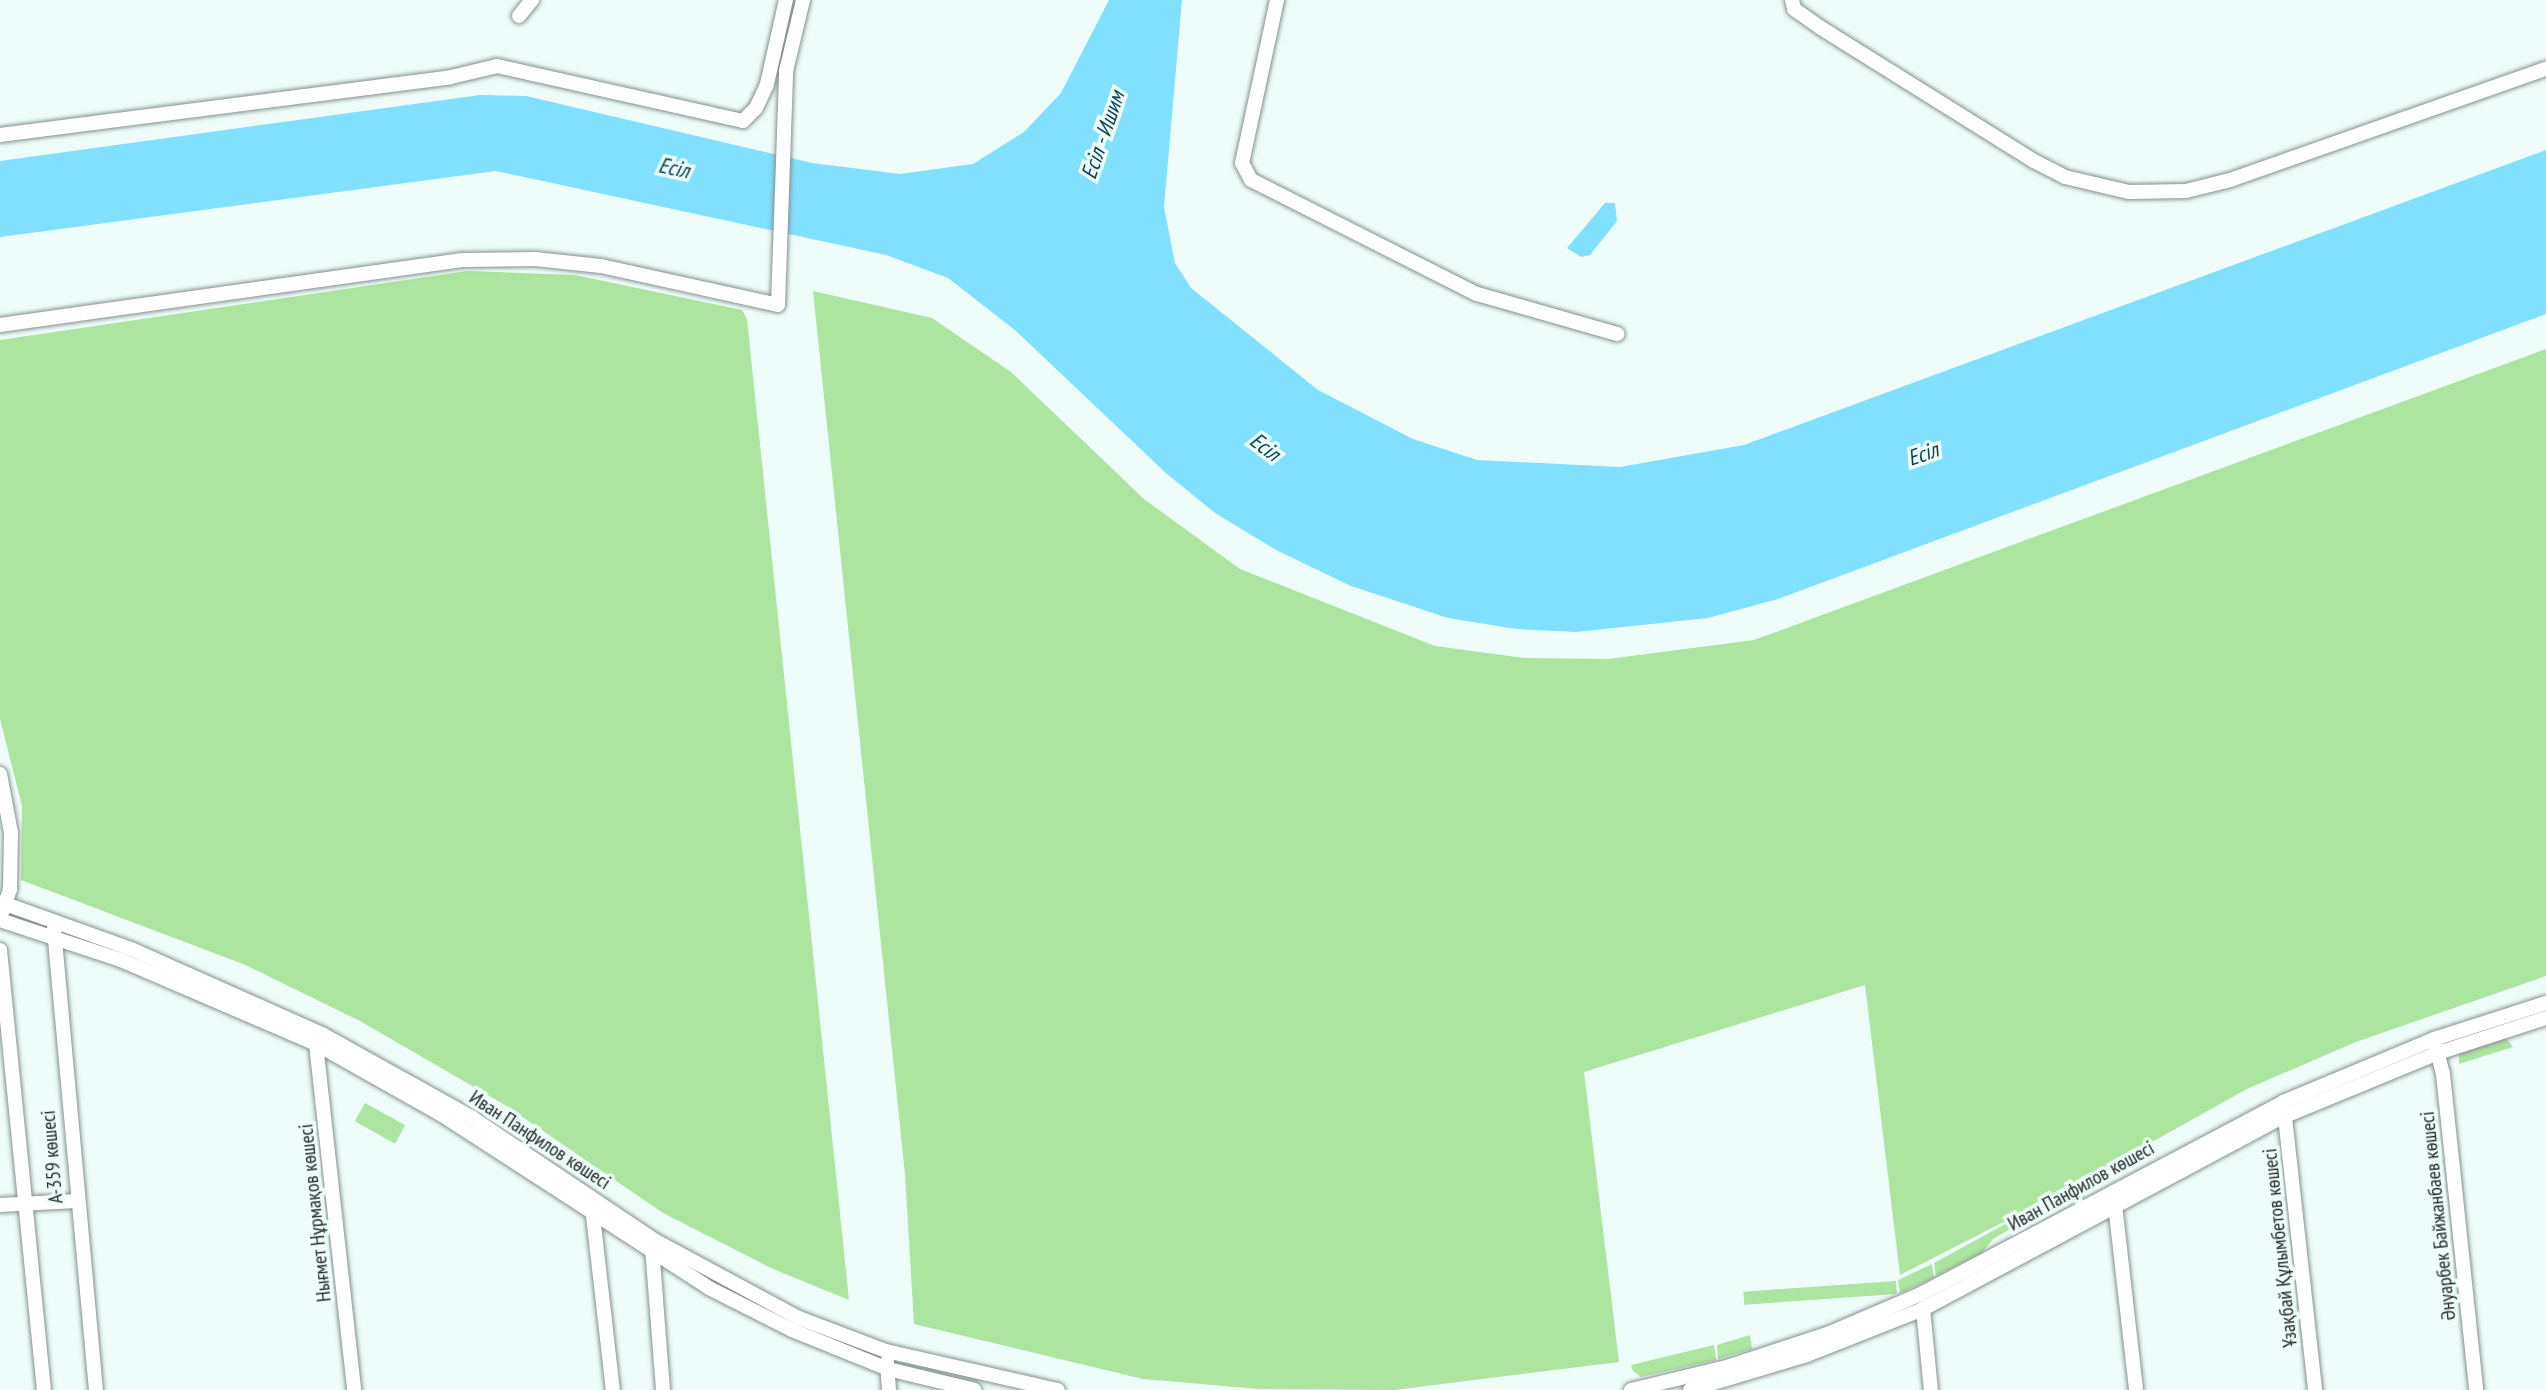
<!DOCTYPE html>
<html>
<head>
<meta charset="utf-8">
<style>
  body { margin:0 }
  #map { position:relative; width:2546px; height:1390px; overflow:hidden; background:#effdfa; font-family:"PT Sans Narrow",sans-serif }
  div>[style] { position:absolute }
  .green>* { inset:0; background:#ace59f; transform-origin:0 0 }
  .water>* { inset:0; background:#80e0fd }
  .roads { filter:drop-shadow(0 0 2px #83908d) drop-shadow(0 0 2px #83908d) }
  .minor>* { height:14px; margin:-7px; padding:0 7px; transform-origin:7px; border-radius:7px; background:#fff }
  span { translate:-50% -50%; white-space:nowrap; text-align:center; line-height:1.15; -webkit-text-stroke:7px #effdfa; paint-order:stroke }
  .street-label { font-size:20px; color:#222726 }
  .water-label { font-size:22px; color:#064351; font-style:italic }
</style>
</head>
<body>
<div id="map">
  <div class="green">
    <i style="clip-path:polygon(467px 271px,575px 275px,742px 310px,747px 319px,849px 1300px,773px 1269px,663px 1213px,505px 1105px,360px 1021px,243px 964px,21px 880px,22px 806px,0 719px,0 340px)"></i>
    <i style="clip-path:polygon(813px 291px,932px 318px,1011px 372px,1144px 499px,1240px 569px,1435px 646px,1524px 658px,1608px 659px,1754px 640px,2546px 349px,2546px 976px,2356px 1042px,2247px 1089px,2082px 1181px,2085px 1196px,2051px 1214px,2044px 1209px,1993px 1239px,1982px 1253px,1936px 1276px,1934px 1263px,2080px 1183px,1900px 1275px,1865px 985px,1584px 1072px,1619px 1362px,1394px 1390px,1259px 1389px,1143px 1379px,914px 1324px,905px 1174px)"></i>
    <i style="clip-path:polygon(2504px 1036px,2513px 1047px,2459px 1064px,2459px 1051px)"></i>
    <i style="left:365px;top:1103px;width:46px;height:21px;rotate:29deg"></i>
    <i style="clip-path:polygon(1932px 1264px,1934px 1278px,1900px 1293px,1898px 1280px)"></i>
    <i style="left:1896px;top:1281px;width:13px;height:153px;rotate:86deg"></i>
    <i style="clip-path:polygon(1750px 1335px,1752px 1349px,1718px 1359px,1717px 1345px)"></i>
    <i style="clip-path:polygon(1714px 1345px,1716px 1360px,1641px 1377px,1633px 1371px,1631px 1365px)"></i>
  </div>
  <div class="water">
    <i style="clip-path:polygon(1109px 0,1182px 0,1164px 207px,1175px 263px,1191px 288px,1318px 390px,1413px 439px,1477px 460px,1620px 467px,1744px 445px,2546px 150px,2546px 314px,1778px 599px,1708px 618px,1576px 632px,1516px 629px,1448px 618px,1351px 586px,1278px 551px,1215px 513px,1167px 474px,1016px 331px,948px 278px,886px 255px,496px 171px,0 237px,0 161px,480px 95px,526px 96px,812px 163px,900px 174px,973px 164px,1024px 132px,1061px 93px)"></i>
    <i style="clip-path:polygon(1605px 203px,1615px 203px,1617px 221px,1590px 255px,1581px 257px,1567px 248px)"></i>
  </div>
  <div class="roads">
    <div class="minor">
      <i style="left:1277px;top:0;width:167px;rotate:102.1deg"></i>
      <i style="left:1242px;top:163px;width:19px;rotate:62deg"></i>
      <i style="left:1251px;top:180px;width:253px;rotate:26.8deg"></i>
      <i style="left:1477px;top:294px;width:146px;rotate:15.9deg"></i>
      <i style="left:1792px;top:0;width:9px;rotate:77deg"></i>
      <i style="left:1794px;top:9px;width:33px;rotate:35deg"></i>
      <i style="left:1821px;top:28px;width:251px;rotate:32deg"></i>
      <i style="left:2034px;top:161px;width:35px;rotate:27deg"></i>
      <i style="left:2065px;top:177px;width:66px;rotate:13.2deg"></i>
      <i style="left:2129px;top:192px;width:57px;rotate:-1deg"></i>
      <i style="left:2186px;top:191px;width:45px;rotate:-14deg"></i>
      <i style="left:2230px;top:180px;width:335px;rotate:-19.4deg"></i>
      <i style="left:519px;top:16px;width:21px;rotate:-51deg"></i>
      <i style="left:0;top:135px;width:455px;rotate:-7.3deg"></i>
      <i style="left:451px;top:77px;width:47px;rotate:-13.4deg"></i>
      <i style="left:497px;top:66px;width:252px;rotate:12.6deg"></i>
      <i style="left:743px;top:121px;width:18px;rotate:-45deg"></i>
      <i style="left:756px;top:108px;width:26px;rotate:-65deg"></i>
      <i style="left:767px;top:84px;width:86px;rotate:-77.3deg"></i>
      <i style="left:0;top:325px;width:467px;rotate:-8deg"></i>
      <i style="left:462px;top:260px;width:73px;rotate:-0.8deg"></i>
      <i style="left:535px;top:259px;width:66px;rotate:6.1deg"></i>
      <i style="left:601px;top:266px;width:181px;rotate:12.4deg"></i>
      <i style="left:778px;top:305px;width:234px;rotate:-88deg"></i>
      <i style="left:786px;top:71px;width:73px;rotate:-76.5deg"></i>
      <i style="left:0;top:774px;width:60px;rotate:79.4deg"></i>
      <i style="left:11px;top:833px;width:56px;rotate:91deg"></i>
      <i style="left:10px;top:889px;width:23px;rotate:108deg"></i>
      <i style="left:0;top:902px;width:139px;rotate:19.7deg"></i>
      <i style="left:131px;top:949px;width:209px;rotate:24deg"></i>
      <i style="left:322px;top:1034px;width:171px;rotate:29.1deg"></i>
      <i style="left:471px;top:1117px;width:220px;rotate:33.9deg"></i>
      <i style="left:654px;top:1240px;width:165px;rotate:28.3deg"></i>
      <i style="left:799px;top:1318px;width:93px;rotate:20.8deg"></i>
      <i style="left:886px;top:1351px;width:176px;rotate:12.8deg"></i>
      <i style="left:0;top:920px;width:127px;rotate:18.3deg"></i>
      <i style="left:121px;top:960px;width:212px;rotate:23.3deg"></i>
      <i style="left:316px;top:1044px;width:145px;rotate:29.4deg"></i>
      <i style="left:442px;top:1115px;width:318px;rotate:32.9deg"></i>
      <i style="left:709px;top:1288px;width:93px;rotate:26.8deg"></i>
      <i style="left:792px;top:1330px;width:104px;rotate:22.1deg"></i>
      <i style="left:888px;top:1369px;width:89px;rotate:13.6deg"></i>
      <i style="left:54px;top:929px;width:463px;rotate:84.8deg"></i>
      <i style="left:0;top:950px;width:442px;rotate:84.3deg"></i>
      <i style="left:320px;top:1037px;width:8px;rotate:120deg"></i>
      <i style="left:316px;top:1044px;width:348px;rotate:83.7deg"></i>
      <i style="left:2435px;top:1044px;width:31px;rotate:75deg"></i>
      <i style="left:2443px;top:1074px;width:318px;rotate:84deg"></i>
      <i style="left:2284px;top:1108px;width:284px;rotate:83.7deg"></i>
      <i style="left:2114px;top:1196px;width:195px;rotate:83.5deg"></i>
      <i style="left:0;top:1205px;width:77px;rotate:-3deg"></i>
      <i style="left:592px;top:1207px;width:184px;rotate:83.5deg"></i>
      <i style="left:652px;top:1247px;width:143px;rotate:85.6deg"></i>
      <i style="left:1923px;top:1309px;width:81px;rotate:84.4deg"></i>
      <i style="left:887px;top:1362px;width:28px;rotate:86deg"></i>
      <i style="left:1631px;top:1390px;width:99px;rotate:-13.5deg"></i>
      <i style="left:1727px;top:1367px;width:108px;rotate:-18.3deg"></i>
      <i style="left:1830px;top:1333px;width:99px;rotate:-23.2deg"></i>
      <i style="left:1921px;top:1294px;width:410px;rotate:-27.9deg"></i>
      <i style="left:2283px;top:1102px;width:164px;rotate:-22.6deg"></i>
      <i style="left:2434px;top:1039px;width:118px;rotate:-17.8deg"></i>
      <i style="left:1690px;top:1390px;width:122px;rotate:-16.7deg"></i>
      <i style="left:1807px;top:1355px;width:125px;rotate:-21.6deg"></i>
      <i style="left:1923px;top:1309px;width:410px;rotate:-28.1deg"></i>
      <i style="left:2285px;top:1116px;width:165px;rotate:-22.4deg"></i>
      <i style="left:2438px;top:1053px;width:114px;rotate:-18deg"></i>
    </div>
  </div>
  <div class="street-label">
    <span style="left:540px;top:1140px;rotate:33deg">Иван Панфилов көшесі</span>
    <span style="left:52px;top:1157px;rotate:-95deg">А-359 көшесі</span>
    <span style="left:2081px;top:1186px;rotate:-29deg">Иван Панфилов көшесі</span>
    <span style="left:315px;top:1213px;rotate:-96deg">Нығмет Нұрмақов көшесі</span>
    <span style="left:2438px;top:1216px;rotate:-96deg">Әнуарбек Байжанбаев көшесі</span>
    <span style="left:2280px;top:1248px;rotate:-96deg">Ұзақбай Құлымбетов көшесі</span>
  </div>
  <div class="water-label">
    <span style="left:1103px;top:135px;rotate:-71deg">Есіл - Ишим</span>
    <span style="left:674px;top:168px;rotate:12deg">Есіл</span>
    <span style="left:1265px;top:447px;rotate:37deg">Есіл</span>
    <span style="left:1923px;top:454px;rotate:-19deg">Есіл</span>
  </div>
</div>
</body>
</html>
